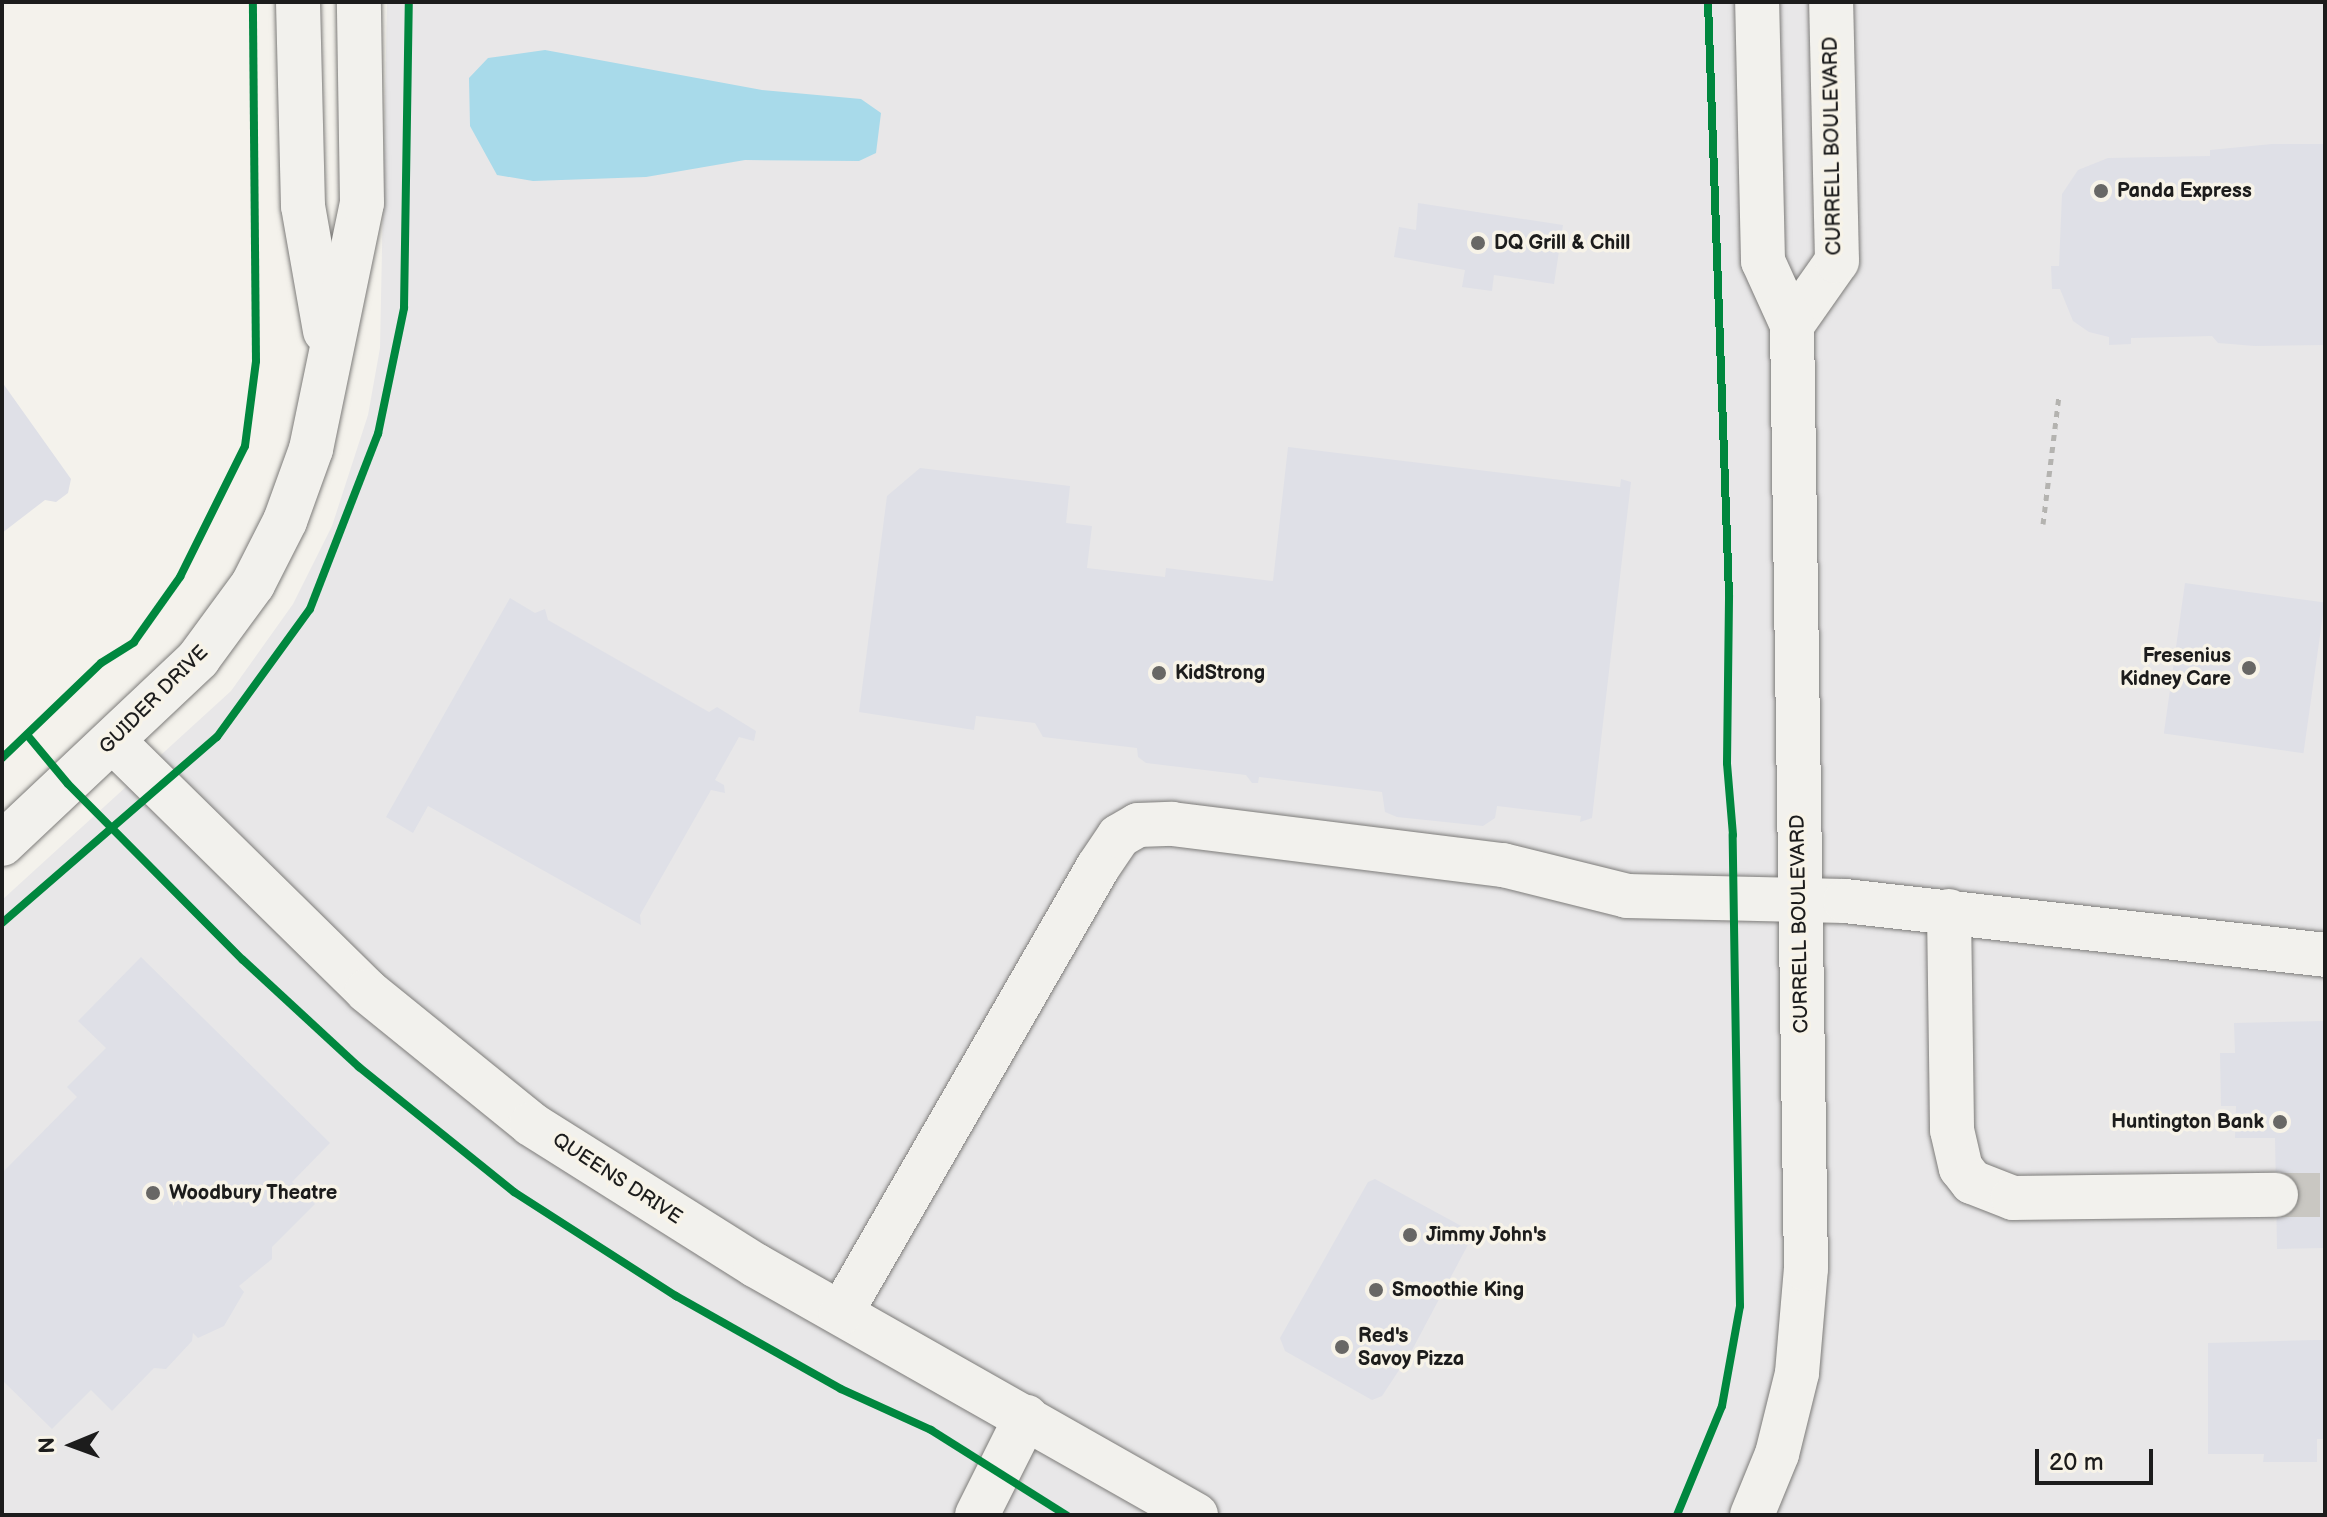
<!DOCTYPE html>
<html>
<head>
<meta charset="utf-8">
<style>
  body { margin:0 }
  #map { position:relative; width:2327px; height:1517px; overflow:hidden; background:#f4f2ec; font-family:"Balsamiq Sans",sans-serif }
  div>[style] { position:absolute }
  .built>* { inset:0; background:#e8e7e8 }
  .water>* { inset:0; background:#a8daea }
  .building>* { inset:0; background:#dfe0e7; transform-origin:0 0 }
  .minor-tunnel>* { height:44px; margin-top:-22px; transform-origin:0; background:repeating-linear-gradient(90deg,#c9c7c2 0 44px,transparent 0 66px) }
  .path>* { height:5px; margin-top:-2.5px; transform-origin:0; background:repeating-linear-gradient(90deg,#b4b3b0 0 6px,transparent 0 12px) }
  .roads { filter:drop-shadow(0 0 2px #7d7c7a) drop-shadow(0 0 2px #7d7c7a) }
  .minor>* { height:44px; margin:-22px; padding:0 22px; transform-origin:22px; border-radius:22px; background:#f2f1ed }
  .cycleway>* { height:8px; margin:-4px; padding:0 4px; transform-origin:4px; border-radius:4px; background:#00873e }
  .dots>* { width:22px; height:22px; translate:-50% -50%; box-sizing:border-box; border:4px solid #f7f3e8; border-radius:50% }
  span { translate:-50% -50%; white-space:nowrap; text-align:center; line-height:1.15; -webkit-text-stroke:7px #f7f3e8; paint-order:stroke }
  .street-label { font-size:20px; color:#1c1c1c }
  .poi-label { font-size:20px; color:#1c1c1c; font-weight:700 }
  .left { translate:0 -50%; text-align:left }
  .right { translate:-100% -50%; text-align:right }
  .frame { position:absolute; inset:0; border:4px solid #1c1c1c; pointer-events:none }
  .north { position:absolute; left:32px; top:1405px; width:80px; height:80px; -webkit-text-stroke:6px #f7f3e8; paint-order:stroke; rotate:269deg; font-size:22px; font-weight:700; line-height:32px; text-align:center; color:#1c1c1c }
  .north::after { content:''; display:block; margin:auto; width:28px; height:36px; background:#1c1c1c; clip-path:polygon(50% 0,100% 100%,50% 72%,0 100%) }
  .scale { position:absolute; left:2035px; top:1449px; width:118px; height:36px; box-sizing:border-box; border:4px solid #1c1c1c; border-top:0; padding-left:10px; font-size:24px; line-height:28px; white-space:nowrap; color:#1c1c1c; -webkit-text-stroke:6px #f7f3e8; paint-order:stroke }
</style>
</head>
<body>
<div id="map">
  <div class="built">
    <i style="clip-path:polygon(387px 2px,2325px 2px,2325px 1515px,2px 1515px,2px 900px,231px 691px,293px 604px,332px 526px,368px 415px,380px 348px)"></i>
  </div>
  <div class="water">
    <i style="clip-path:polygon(545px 50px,762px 90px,861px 99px,881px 113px,876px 153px,859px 161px,745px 160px,646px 177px,533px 181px,497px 175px,470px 126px,469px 78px,488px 58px)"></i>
  </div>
  <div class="building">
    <i style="clip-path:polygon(2272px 144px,2325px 144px,2325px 345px,2255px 346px,2218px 343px,2212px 336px,2131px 338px,2131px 344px,2109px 345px,2109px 337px,2089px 332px,2073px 321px,2060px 289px,2052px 289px,2051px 266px,2059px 266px,2062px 194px,2078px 170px,2108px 158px,2210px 156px,2210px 150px)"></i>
    <i style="clip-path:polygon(1418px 203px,1563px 225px,1554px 284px,1494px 275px,1492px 291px,1462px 287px,1465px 270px,1394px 257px,1399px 227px,1416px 230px)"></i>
    <i style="clip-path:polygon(2px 382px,71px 479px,68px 493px,56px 502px,45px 500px,2px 533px)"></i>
    <i style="clip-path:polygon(1288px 447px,1620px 487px,1621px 479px,1631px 482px,1592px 818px,1580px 822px,1581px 816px,1497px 806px,1495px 818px,1483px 826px,1397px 817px,1385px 812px,1382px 792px,1259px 777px,1258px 783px,1252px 783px,1246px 775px,1146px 763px,1138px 757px,1137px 748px,1043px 737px,1035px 723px,976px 716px,974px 730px,859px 712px,887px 496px,920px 468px,1070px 486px,1066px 523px,1092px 526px,1087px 568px,1165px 577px,1166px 568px,1273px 581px)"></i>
    <i style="left:2185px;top:583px;width:141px;height:152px;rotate:8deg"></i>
    <i style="clip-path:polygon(510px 598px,535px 613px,545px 609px,548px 620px,709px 712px,717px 707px,756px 731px,754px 741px,739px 737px,715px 780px,724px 785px,725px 793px,711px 790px,640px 915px,641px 925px,428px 806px,413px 833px,386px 817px)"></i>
    <i style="clip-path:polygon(141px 957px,330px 1143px,292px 1182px,315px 1204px,272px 1247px,272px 1259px,239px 1286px,244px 1292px,224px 1326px,198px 1338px,193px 1333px,192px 1341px,166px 1369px,154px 1368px,112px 1411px,91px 1390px,52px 1429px,2px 1380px,2px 1173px,77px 1097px,67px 1087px,106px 1048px,78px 1021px)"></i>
    <i style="clip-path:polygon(2325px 1021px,2325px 1248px,2277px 1249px,2275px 1138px,2235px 1138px,2236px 1106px,2221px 1106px,2220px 1053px,2235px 1053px,2234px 1023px)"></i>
    <i style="clip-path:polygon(1375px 1179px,1465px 1228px,1471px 1239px,1411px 1352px,1382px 1396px,1372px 1400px,1285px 1351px,1280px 1338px,1368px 1182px)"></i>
    <i style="clip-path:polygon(2314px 1340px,2325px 1340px,2325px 1439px,2317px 1439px,2317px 1462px,2263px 1462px,2264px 1454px,2208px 1454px,2208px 1343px)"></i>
  </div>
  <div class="minor-tunnel">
    <i style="left:2276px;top:1195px;width:49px"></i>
  </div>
  <div class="path">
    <i style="left:2043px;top:524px;width:130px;rotate:-82.9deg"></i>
  </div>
  <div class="roads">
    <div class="minor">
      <i style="left:298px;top:2px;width:204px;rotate:88.6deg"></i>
      <i style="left:303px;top:206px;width:127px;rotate:80deg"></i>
      <i style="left:1792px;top:325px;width:78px;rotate:-54.9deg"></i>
      <i style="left:1837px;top:261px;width:259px;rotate:-91.3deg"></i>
      <i style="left:114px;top:742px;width:355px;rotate:44.5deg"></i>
      <i style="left:367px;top:991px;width:211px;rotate:39deg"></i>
      <i style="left:531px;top:1124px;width:265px;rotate:32.2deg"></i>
      <i style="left:755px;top:1265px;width:507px;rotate:29.55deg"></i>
      <i style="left:2px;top:844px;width:270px;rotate:-43.3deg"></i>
      <i style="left:198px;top:659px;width:93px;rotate:-53.7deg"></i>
      <i style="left:253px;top:584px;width:71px;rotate:-63.1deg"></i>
      <i style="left:285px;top:521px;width:77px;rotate:-70.1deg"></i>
      <i style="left:311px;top:449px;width:251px;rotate:-78.3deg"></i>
      <i style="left:362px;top:203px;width:201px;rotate:-90.9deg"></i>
      <i style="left:1949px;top:911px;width:219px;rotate:89.2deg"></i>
      <i style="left:1952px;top:1130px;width:39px;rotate:77deg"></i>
      <i style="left:1961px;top:1168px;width:18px;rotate:52deg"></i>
      <i style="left:1972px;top:1182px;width:44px;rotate:21.3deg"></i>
      <i style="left:2013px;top:1198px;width:263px;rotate:-0.7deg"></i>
      <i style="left:841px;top:1313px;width:515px;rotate:-60.05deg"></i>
      <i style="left:1098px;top:867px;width:37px;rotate:-56deg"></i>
      <i style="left:1119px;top:836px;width:22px;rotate:-30deg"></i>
      <i style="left:1138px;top:825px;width:34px;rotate:-2deg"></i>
      <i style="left:1172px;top:824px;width:334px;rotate:7.1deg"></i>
      <i style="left:1503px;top:865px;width:128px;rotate:14deg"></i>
      <i style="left:1627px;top:896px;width:218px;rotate:1.3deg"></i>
      <i style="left:1845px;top:901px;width:483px;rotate:6.4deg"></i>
      <i style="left:977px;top:1515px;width:110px;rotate:-63.4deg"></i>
      <i style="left:1752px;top:1515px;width:66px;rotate:-67.7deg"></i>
      <i style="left:1777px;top:1454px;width:83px;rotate:-76.1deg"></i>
      <i style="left:1797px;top:1373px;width:104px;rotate:-85.1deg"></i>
      <i style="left:1806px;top:1269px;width:944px;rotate:-90.85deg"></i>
      <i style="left:1792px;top:325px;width:70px;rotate:-114.4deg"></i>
      <i style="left:1763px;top:261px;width:259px;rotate:-91.3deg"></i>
    </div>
  </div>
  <div class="cycleway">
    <i style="left:28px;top:736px;width:62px;rotate:50.2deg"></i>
    <i style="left:68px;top:784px;width:248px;rotate:45.2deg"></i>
    <i style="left:243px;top:960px;width:158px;rotate:42.7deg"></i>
    <i style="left:359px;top:1067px;width:199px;rotate:38.9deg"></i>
    <i style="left:514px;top:1192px;width:193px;rotate:32.7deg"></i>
    <i style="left:676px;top:1296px;width:189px;rotate:29.4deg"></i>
    <i style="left:841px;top:1389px;width:99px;rotate:24.5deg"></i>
    <i style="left:931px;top:1430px;width:160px;rotate:32.2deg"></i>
    <i style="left:2px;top:758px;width:137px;rotate:-43.8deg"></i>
    <i style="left:101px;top:663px;width:39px;rotate:-32deg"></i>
    <i style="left:134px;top:642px;width:80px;rotate:-54.7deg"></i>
    <i style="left:180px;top:577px;width:146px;rotate:-63.6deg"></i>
    <i style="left:245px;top:446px;width:86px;rotate:-82.6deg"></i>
    <i style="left:256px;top:361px;width:359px;rotate:-90.5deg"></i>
    <i style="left:2px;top:923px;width:284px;rotate:-40.9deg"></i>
    <i style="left:217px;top:737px;width:158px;rotate:-54deg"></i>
    <i style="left:310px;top:609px;width:188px;rotate:-68.8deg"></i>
    <i style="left:378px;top:434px;width:129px;rotate:-78.3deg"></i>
    <i style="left:404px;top:308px;width:306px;rotate:-89.1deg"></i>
    <i style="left:1677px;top:1515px;width:118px;rotate:-67.6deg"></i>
    <i style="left:1722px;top:1406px;width:102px;rotate:-79.8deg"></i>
    <i style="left:1740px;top:1306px;width:471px;rotate:-90.9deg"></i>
    <i style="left:1733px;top:835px;width:72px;rotate:-94.8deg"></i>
    <i style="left:1727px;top:763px;width:168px;rotate:-89.3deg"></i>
    <i style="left:1729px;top:595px;width:593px;rotate:-92.03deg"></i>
  </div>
  <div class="dots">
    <i style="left:2101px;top:191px;background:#686765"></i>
    <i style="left:1478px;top:243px;background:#686765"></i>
    <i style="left:2249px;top:668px;background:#686765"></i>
    <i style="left:1159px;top:673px;background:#686765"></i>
    <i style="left:2280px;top:1122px;background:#686765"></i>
    <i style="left:153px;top:1193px;background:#686765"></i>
    <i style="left:1410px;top:1235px;background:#686765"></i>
    <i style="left:1376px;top:1290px;background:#686765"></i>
    <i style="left:1342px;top:1347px;background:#686765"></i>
  </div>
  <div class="street-label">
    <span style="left:1833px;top:146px;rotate:-91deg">CURRELL BOULEVARD</span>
    <span style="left:154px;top:700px;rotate:-45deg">GUIDER DRIVE</span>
    <span style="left:1800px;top:924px;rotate:-91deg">CURRELL BOULEVARD</span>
    <span style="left:617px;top:1179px;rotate:33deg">QUEENS DRIVE</span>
  </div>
  <div class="poi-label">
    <span class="left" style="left:2117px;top:191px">Panda Express</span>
    <span class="left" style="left:1494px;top:243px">DQ Grill &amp; Chill</span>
    <span class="right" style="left:2231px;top:668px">Fresenius<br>Kidney Care</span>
    <span class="left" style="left:1175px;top:673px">KidStrong</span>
    <span class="right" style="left:2264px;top:1122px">Huntington Bank</span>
    <span class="left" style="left:169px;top:1193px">Woodbury Theatre</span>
    <span class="left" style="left:1426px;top:1235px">Jimmy John's</span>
    <span class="left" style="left:1392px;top:1290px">Smoothie King</span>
    <span class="left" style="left:1358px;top:1348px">Red's<br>Savoy Pizza</span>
  </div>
  <div class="frame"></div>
  <div class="north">N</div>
  <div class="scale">20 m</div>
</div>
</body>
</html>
